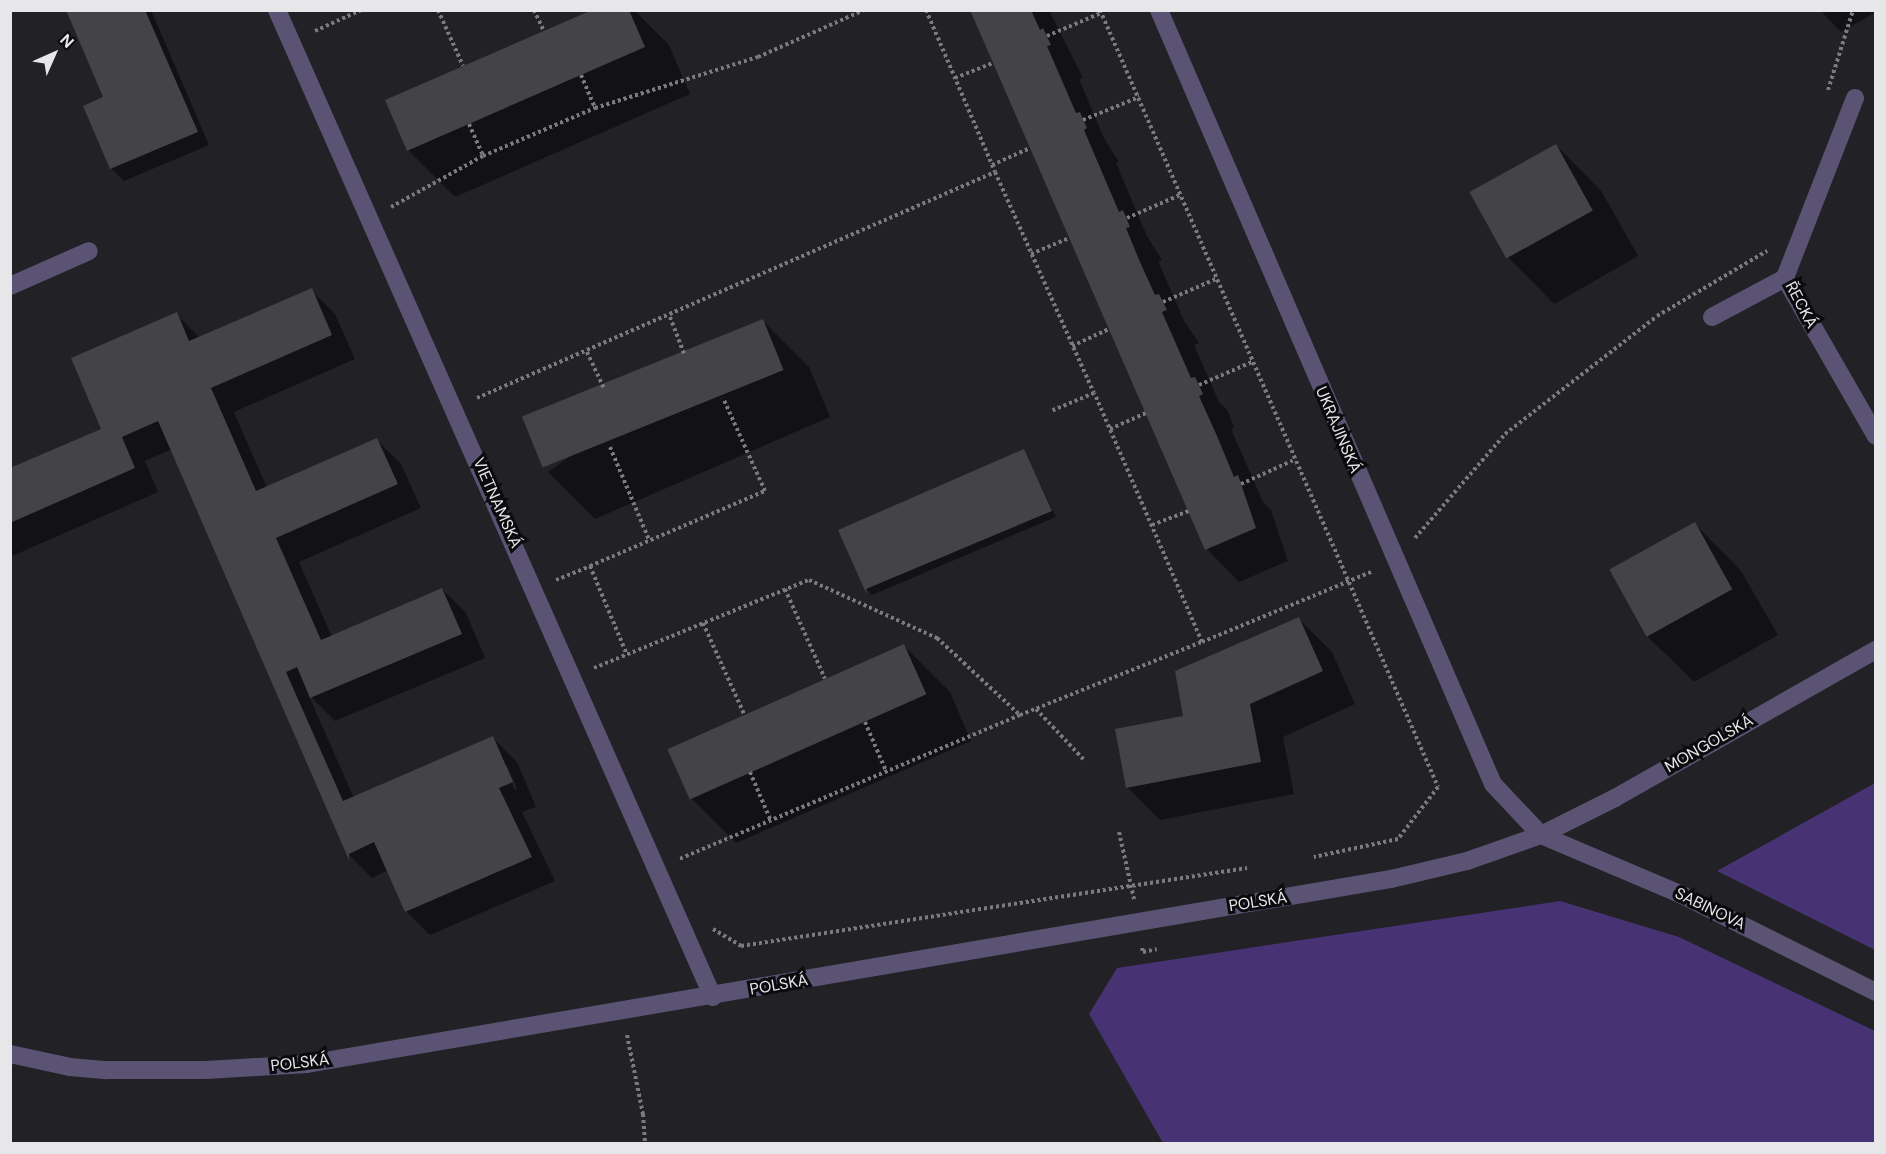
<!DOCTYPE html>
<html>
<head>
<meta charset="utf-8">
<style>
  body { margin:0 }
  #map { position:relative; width:1886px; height:1154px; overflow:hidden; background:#222125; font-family:"DM Sans",sans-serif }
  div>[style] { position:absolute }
  .green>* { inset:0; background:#473274 }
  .shadow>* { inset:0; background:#0007 }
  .building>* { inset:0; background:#444348; transform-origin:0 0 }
  .path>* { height:4px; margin-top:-2px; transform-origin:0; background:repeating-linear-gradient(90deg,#7b7a7e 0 3px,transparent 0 6px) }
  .minor>* { height:18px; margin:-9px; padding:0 9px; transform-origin:9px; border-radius:9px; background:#5b5374 }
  span { translate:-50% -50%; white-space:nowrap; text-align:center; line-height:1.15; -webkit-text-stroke:6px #0b0b0d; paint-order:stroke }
  .street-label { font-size:16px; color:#e7e6e9 }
  .frame { position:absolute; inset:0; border:12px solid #e7e6e9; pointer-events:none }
  .north { position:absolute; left:24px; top:24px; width:60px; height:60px; -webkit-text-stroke:4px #0b0b0d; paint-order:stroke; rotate:45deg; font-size:16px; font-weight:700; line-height:24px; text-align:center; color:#e7e6e9 }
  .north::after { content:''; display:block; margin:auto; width:21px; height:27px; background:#e7e6e9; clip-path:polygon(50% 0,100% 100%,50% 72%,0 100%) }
</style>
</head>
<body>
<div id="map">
  <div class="green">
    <i style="clip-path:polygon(1875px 783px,1875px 950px,1717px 871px)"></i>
    <i style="clip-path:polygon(1560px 901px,1679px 937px,1875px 1031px,1875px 1143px,1163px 1143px,1089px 1014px,1117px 968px)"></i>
  </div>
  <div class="shadow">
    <i style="clip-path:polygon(68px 10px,151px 10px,209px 145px,124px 181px,112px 169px,85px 107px,105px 98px)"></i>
    <i style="clip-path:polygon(596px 10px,634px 10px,669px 45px,690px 94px,455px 197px,409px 151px,387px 101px)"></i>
    <i style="clip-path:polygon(972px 10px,1049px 10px,1083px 78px,1079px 79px,1104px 138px,1119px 162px,1116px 163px,1147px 236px,1162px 260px,1158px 261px,1184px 321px,1199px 343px,1194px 345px,1219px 402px,1228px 411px,1234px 427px,1231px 429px,1263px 502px,1271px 510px,1288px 561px,1239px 582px,1207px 549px)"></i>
    <i style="clip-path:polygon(1820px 10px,1876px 10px,1876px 12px,1841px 32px)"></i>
    <i style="clip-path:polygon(1556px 145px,1602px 192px,1638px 256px,1554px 304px,1508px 257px,1472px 193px)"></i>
    <i style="clip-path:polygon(evenodd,311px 290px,335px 314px,355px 359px,234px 412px,267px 488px,377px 440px,401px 464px,421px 508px,299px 562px,332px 637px,442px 589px,466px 613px,485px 658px,335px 721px,308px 694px,354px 798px,493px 738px,517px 762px,536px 807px,522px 812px,555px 881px,430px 935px,406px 911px,388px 870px,372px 878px,348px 854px,172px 449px,145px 461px,158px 492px,10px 557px,10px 470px,103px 429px,176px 314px,200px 338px,311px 290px,504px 765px,507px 765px,517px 789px,515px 790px,504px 765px)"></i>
    <i style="clip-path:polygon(763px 321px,809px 367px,830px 417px,595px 519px,548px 472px)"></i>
    <i style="clip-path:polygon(1024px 451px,1056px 517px,872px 595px,866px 589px)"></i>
    <i style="clip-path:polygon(1695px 524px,1741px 571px,1778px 635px,1694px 682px,1647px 636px)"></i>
    <i style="clip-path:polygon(1299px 619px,1332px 652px,1355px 704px,1283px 737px,1294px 794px,1160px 820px,1127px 787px)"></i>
    <i style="clip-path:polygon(904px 646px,950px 692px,971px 741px,736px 843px,690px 797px)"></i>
  </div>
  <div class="building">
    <i style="clip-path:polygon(66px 10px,145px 10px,198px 132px,110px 169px,83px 106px,103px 97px)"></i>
    <i style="clip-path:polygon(592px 10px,629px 10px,645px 47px,407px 151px,385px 100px)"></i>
    <i style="clip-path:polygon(970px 10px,1031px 10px,1040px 30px,1043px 28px,1051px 45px,1047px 46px,1076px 113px,1080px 112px,1087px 128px,1084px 130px,1119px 212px,1123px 210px,1130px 227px,1126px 228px,1140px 262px,1155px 295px,1159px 294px,1167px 310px,1162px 312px,1191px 378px,1195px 377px,1203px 394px,1199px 396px,1217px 436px,1234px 477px,1238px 475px,1256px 528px,1205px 550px)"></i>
    <i style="left:1556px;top:144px;width:76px;height:99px;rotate:61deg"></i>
    <i style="clip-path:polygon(312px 288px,332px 335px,211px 388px,256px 491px,377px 438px,398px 484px,276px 538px,321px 640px,442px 588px,462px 634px,310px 698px,297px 667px,286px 672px,343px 801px,493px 736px,513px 782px,499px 788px,532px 857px,405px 912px,374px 842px,349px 854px,349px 860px,158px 421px,122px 437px,135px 468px,10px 523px,10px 468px,101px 429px,71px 358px,177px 312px,189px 341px)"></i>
    <i style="left:763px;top:319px;width:55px;height:260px;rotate:68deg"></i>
    <i style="clip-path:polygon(1024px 449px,1052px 511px,866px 589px,867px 595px,838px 530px)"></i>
    <i style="left:1695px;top:522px;width:77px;height:98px;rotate:61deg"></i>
    <i style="clip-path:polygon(1299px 617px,1323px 671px,1250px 704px,1261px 762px,1126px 788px,1115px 729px,1183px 716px,1175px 671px)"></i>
    <i style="left:904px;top:644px;width:55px;height:259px;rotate:66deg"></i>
  </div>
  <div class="path">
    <i style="left:438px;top:10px;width:61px;rotate:65.9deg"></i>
    <i style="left:534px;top:10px;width:23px;rotate:65deg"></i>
    <i style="left:926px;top:10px;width:176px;rotate:66.9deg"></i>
    <i style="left:1100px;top:10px;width:847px;rotate:66.49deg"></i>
    <i style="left:1438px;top:787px;width:66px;rotate:127.6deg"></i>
    <i style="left:1398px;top:839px;width:86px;rotate:167.9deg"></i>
    <i style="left:315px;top:31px;width:51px;rotate:-24.5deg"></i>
    <i style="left:1047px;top:36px;width:59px;rotate:-23.1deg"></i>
    <i style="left:581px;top:75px;width:36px;rotate:67deg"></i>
    <i style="left:955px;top:78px;width:41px;rotate:-21.5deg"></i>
    <i style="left:1828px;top:90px;width:84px;rotate:-72.6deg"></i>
    <i style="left:1083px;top:120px;width:61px;rotate:-22.3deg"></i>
    <i style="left:469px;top:124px;width:35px;rotate:66deg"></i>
    <i style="left:992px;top:165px;width:42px;rotate:-24.1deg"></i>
    <i style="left:391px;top:207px;width:105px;rotate:-29deg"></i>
    <i style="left:483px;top:156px;width:122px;rotate:-23.2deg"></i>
    <i style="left:595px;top:108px;width:171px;rotate:-17.4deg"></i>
    <i style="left:758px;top:57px;width:116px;rotate:-23.9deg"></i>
    <i style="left:1127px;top:218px;width:58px;rotate:-23.5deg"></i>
    <i style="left:1031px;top:254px;width:41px;rotate:-22.8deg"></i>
    <i style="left:1163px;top:302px;width:58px;rotate:-23.5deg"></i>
    <i style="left:670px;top:317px;width:39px;rotate:69deg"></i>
    <i style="left:1072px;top:346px;width:41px;rotate:-24.7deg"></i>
    <i style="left:587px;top:352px;width:40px;rotate:65deg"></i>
    <i style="left:1199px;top:385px;width:58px;rotate:-23.5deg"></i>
    <i style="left:477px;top:398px;width:565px;rotate:-23.57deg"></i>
    <i style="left:995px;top:172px;width:242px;rotate:65.9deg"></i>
    <i style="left:1110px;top:429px;width:39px;rotate:-24deg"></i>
    <i style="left:610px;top:447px;width:101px;rotate:67.2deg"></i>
    <i style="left:1241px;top:484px;width:58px;rotate:-24.4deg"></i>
    <i style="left:1152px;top:525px;width:39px;rotate:-21deg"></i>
    <i style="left:1415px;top:538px;width:138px;rotate:-49.1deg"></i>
    <i style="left:1505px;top:434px;width:192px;rotate:-37.8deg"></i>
    <i style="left:1657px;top:316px;width:128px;rotate:-30.6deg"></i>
    <i style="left:590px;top:566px;width:190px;rotate:-23.2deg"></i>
    <i style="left:765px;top:491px;width:102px;rotate:-114.3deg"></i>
    <i style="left:556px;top:580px;width:37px;rotate:-22deg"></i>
    <i style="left:590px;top:566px;width:96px;rotate:67.4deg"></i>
    <i style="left:785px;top:589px;width:98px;rotate:66deg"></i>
    <i style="left:703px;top:623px;width:100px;rotate:65.7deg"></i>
    <i style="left:1202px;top:642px;width:185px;rotate:-22.5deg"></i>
    <i style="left:594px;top:668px;width:232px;rotate:-22.3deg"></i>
    <i style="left:809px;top:580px;width:141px;rotate:24.4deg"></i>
    <i style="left:937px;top:638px;width:113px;rotate:42.9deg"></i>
    <i style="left:1020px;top:715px;width:370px;rotate:157.1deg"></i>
    <i style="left:1036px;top:709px;width:71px;rotate:46.7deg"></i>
    <i style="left:1020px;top:715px;width:196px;rotate:-21.9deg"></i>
    <i style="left:1202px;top:642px;width:271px;rotate:-113.4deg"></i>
    <i style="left:1094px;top:393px;width:47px;rotate:157.3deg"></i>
    <i style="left:865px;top:722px;width:53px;rotate:66.8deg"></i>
    <i style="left:750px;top:772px;width:51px;rotate:66.9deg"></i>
    <i style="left:1119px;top:832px;width:69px;rotate:77.4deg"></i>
    <i style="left:713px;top:929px;width:33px;rotate:31deg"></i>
    <i style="left:741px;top:946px;width:512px;rotate:-8.76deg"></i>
    <i style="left:1142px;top:948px;width:4px;rotate:76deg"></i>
    <i style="left:1143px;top:952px;width:14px;rotate:-12deg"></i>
    <i style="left:627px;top:1035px;width:81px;rotate:78.6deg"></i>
    <i style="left:643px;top:1114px;width:30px;rotate:86deg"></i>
  </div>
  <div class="minor">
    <i style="left:277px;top:10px;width:1079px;rotate:66.17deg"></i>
    <i style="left:1159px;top:10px;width:843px;rotate:66.66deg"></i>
    <i style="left:1493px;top:784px;width:70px;rotate:46.7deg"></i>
    <i style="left:1541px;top:835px;width:151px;rotate:23deg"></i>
    <i style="left:1680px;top:894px;width:219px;rotate:26.6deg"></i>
    <i style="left:1855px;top:98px;width:193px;rotate:111.3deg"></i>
    <i style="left:1785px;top:278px;width:182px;rotate:60.1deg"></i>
    <i style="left:10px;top:286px;width:86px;rotate:-23.9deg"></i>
    <i style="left:1712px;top:317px;width:83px;rotate:-28.1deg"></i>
    <i style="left:10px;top:1054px;width:61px;rotate:12.2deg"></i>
    <i style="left:70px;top:1067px;width:37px;rotate:5deg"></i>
    <i style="left:107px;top:1070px;width:99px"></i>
    <i style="left:206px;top:1070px;width:101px;rotate:-3.4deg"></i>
    <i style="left:307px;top:1064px;width:1100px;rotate:-9.69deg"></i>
    <i style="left:1391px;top:879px;width:78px;rotate:-13.3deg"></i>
    <i style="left:1467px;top:861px;width:78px;rotate:-19.4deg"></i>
    <i style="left:1541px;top:835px;width:83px;rotate:-26.6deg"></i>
    <i style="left:1615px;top:798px;width:300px;rotate:-29.6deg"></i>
  </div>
  <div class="street-label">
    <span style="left:1801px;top:305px;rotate:62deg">ŘECKÁ</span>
    <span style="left:1338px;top:430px;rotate:67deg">UKRAJINSKÁ</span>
    <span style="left:497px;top:503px;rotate:66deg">VIETNAMSKÁ</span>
    <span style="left:1709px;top:744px;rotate:-30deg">MONGOLSKÁ</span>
    <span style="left:1258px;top:902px;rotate:-9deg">POLSKÁ</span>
    <span style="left:1710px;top:909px;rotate:26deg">SABINOVA</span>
    <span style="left:779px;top:985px;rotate:-10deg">POLSKÁ</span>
    <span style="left:300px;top:1063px;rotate:-7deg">POLSKÁ</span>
  </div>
  <div class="frame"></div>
  <div class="north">N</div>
</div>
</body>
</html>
